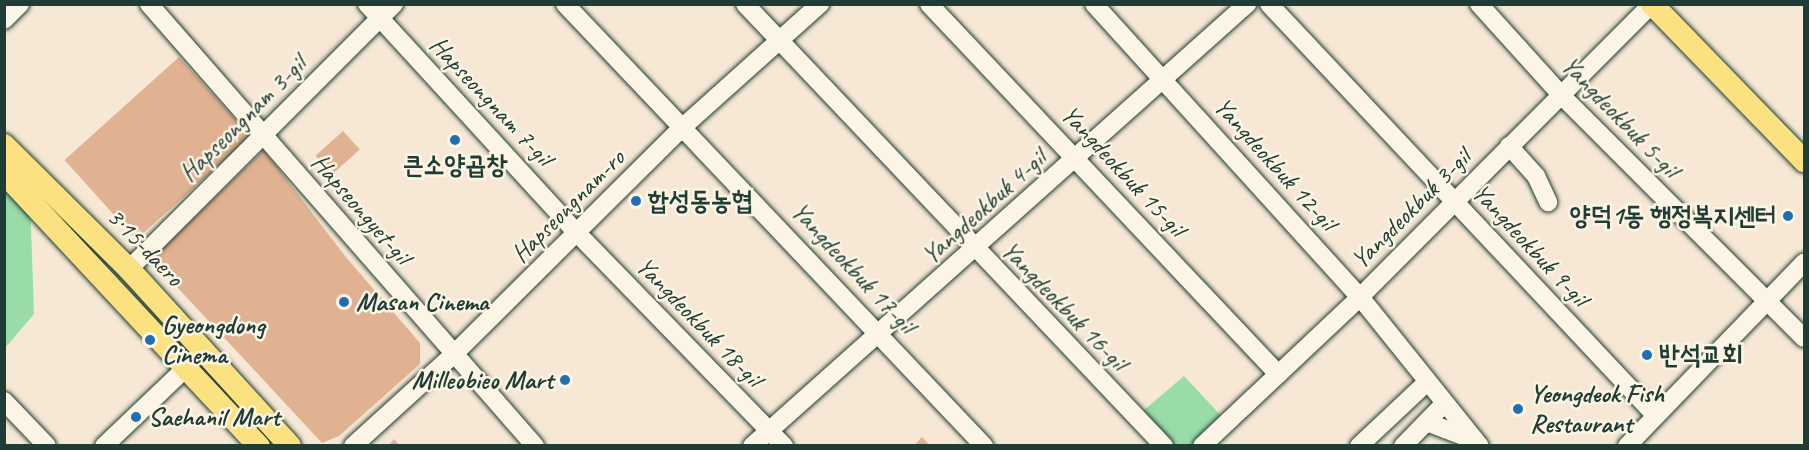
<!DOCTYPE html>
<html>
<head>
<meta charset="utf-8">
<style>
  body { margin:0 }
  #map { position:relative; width:1809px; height:450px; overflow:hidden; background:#f6e8d4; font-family:Caveat,"Poor Story",sans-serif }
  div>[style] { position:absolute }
  .green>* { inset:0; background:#99dca7 }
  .building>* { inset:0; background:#e0b291; transform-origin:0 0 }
  .roads { filter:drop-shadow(0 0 2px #1f3d34) drop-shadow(0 0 2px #1f3d34) }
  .minor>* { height:18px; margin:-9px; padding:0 9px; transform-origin:9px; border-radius:9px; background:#fcf5e5 }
  .major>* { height:22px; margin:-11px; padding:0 11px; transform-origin:11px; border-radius:11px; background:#fbe180 }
  .dots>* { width:16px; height:16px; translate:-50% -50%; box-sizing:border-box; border:3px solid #fcf5e5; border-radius:50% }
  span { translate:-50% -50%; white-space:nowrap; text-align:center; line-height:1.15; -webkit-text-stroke:5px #fcf5e5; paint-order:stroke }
  .street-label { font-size:26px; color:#1f3d34 }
  .poi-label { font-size:26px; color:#1f3d34; font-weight:700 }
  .left { translate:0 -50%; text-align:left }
  .right { translate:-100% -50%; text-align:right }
  .frame { position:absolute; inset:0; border:6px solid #1f3d34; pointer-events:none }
</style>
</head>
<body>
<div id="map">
  <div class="green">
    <i style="clip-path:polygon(5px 173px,30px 199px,34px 314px,5px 348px)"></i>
    <i style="clip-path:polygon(1184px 376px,1227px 422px,1202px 445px,1164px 445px,1136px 417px)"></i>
  </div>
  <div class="building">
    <i style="left:179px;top:57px;width:107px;height:154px;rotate:48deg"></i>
    <i style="left:343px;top:131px;width:25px;height:37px;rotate:48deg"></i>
    <i style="clip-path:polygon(264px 150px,345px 256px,420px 343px,420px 364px,339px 436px,322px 443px,151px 259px)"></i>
    <i style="clip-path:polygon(922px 437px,930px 446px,914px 446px)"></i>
    <i style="clip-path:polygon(394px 439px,400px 446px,388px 446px)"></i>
  </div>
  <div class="roads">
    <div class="minor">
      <i style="left:149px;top:4px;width:587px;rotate:48.87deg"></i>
      <i style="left:367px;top:4px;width:311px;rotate:47.5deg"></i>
      <i style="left:577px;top:233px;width:297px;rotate:45.8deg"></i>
      <i style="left:565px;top:4px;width:609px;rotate:46.53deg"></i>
      <i style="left:745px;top:4px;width:609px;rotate:46.53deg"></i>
      <i style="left:929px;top:4px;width:509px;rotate:46.67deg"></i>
      <i style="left:1094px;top:4px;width:396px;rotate:47.8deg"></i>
      <i style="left:1360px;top:297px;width:191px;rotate:51.2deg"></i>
      <i style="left:1269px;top:4px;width:565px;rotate:46.79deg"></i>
      <i style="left:1479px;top:4px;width:124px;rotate:47.9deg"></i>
      <i style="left:1562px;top:96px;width:342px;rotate:45deg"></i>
      <i style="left:4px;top:20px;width:23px;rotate:-45deg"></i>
      <i style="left:1509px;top:146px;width:40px;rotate:48deg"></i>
      <i style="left:1536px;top:176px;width:29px;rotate:65deg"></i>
      <i style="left:129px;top:269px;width:375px;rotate:-45deg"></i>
      <i style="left:4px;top:401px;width:62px;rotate:46.3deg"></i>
      <i style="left:1427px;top:422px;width:44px;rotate:21.3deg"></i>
      <i style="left:1468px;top:438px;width:9px;rotate:54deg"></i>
      <i style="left:104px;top:446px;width:113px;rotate:-43.6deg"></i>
      <i style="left:353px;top:446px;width:135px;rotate:-42.3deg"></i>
      <i style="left:453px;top:355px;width:325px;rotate:-44.8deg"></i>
      <i style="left:684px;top:126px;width:183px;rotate:-41.9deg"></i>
      <i style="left:752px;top:446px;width:664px;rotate:-41.76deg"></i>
      <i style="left:1202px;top:446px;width:217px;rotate:-43.3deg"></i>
      <i style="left:1360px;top:297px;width:414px;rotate:-45.1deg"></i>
      <i style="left:1359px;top:446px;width:92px;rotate:-43.2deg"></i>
      <i style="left:1403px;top:446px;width:59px;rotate:-45.7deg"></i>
      <i style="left:1627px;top:446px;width:255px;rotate:-46deg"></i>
    </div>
    <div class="major">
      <i style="left:1652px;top:4px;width:219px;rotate:45.9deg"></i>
      <i style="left:4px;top:145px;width:176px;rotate:44.8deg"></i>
      <i style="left:129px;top:269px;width:239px;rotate:47.7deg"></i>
      <i style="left:4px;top:173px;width:374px;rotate:47deg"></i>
    </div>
  </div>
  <div class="dots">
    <i style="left:455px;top:140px;background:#1f6fb2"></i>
    <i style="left:636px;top:201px;background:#1f6fb2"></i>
    <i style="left:1788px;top:216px;background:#1f6fb2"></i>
    <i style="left:344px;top:302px;background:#1f6fb2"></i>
    <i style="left:150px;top:340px;background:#1f6fb2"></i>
    <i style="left:1647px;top:355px;background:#1f6fb2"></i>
    <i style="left:565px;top:380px;background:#1f6fb2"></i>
    <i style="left:1518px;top:409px;background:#1f6fb2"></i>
    <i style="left:136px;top:417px;background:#1f6fb2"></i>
  </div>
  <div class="street-label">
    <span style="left:491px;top:101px;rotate:47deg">Hapseongnam 7-gil</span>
    <span style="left:1620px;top:117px;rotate:46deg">Yangdeokbuk 5-gil</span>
    <span style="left:243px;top:119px;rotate:-45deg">Hapseongnam 3-gil</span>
    <span style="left:1275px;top:164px;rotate:48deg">Yangdeokbuk 12-gil</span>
    <span style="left:1123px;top:171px;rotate:47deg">Yangdeokbuk 15-gil</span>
    <span style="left:568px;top:206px;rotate:-45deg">Hapseongnam-ro</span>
    <span style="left:984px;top:207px;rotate:-42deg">Yangdeokbuk 4-gil</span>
    <span style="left:361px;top:209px;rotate:49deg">Hapseongyet-gil</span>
    <span style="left:1411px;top:209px;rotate:-45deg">Yangdeokbuk 3-gil</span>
    <span style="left:1530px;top:245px;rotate:47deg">Yangdeokbuk 9-gil</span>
    <span style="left:145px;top:247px;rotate:46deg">3·15-daero</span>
    <span style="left:853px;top:268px;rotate:47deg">Yangdeokbuk 17-gil</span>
    <span style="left:1064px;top:306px;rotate:46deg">Yangdeokbuk 16-gil</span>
    <span style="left:699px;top:322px;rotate:46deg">Yangdeokbuk 18-gil</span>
  </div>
  <div class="poi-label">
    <span style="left:455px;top:165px">큰소양곱창</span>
    <span class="left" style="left:648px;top:201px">합성동농협</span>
    <span class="right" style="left:1776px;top:216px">양덕1동 행정복지센터</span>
    <span class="left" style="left:356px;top:302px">Masan Cinema</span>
    <span class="left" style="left:162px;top:340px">Gyeongdong<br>Cinema</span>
    <span class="left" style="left:1659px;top:355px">반석교회</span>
    <span class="right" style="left:553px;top:380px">Milleobieo Mart</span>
    <span class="left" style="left:1530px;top:409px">Yeongdeok Fish<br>Restaurant</span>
    <span class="left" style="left:148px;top:417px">Saehanil Mart</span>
  </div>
  <div class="frame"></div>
</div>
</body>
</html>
